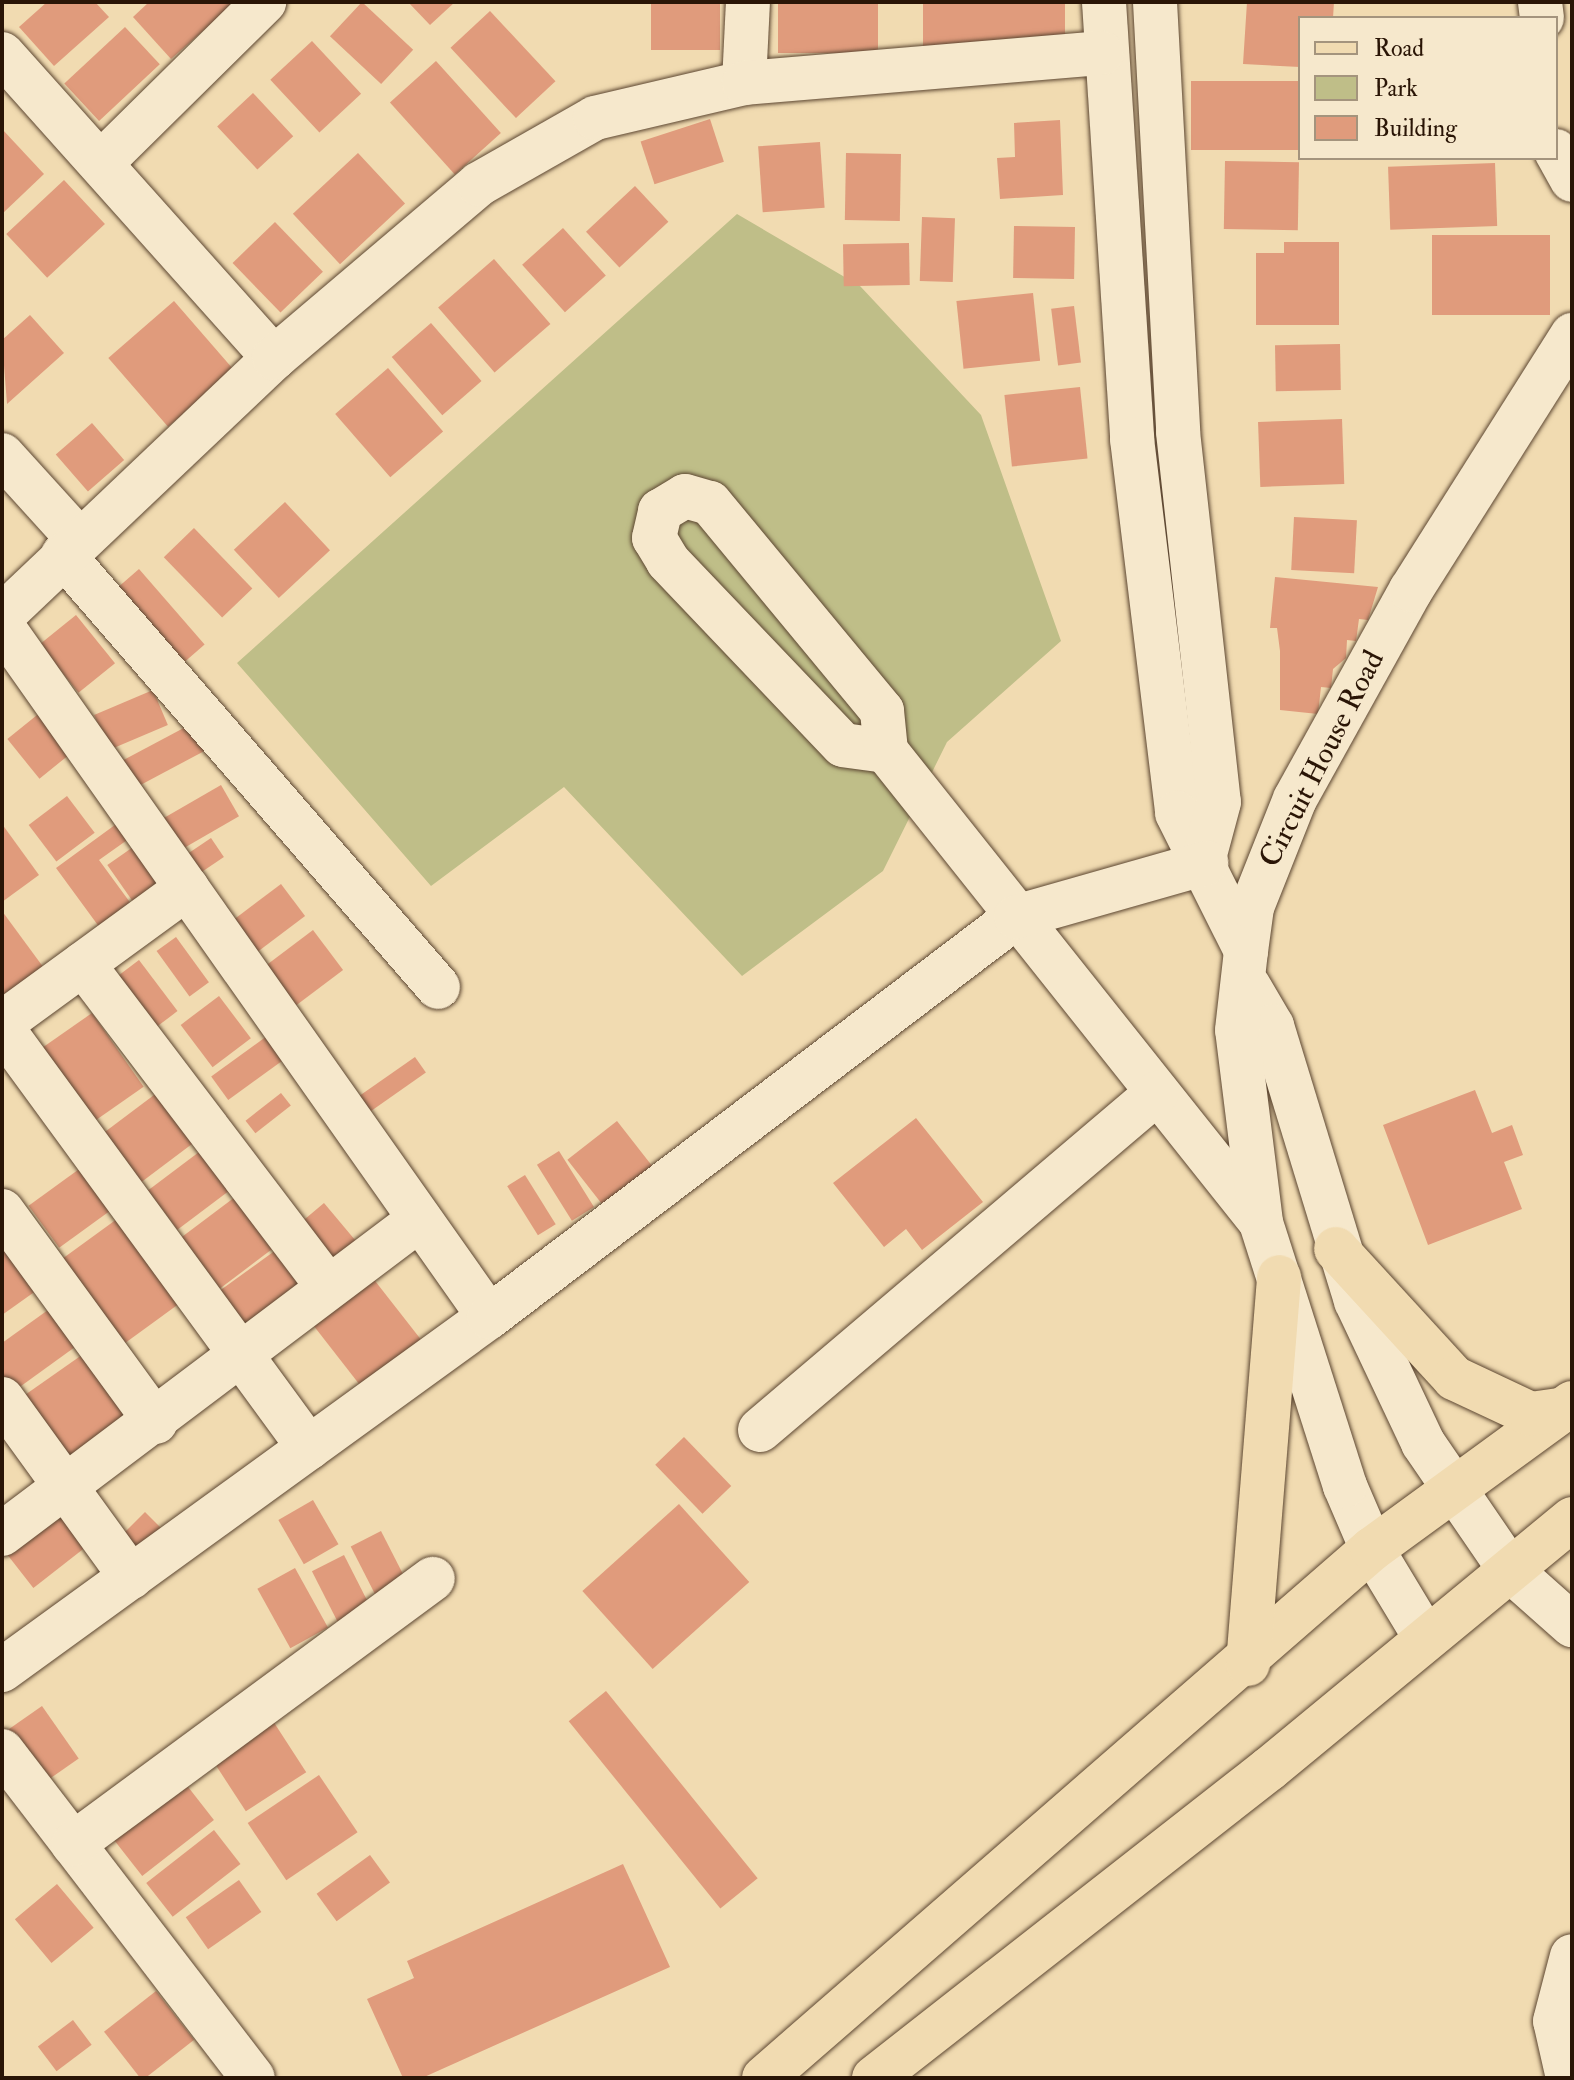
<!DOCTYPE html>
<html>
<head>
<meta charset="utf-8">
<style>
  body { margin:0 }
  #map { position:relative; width:1574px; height:2080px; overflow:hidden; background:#f1dbb1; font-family:"IM FELL Double Pica",serif }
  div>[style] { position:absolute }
  .green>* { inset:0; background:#bfbe88 }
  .building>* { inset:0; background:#e09b7c; transform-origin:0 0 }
  .roads { filter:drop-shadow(0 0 2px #5c4631) drop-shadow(0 0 2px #5c4631) }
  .minor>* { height:44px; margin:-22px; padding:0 22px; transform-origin:22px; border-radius:22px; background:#f6e8cc }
  .major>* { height:44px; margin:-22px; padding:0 22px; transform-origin:22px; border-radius:22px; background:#f1dbb1 }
  .highway>* { height:44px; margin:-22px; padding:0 22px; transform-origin:22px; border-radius:22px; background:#f1dbb1 }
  span { translate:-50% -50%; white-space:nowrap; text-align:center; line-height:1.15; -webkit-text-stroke:8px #f6e8cc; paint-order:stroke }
  .street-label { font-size:30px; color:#2a1506 }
  .frame { position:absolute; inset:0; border:4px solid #2a1506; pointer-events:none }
  .legend { position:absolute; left:1298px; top:16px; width:260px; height:144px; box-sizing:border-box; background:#f6e8cc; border:2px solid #a4947d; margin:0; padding:10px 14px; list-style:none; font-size:24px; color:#2a1506 }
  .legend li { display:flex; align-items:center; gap:16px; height:40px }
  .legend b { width:40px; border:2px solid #a4947d }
</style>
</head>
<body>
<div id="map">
  <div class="green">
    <i style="clip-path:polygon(737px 214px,860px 286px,981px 415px,1061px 641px,947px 742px,883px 871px,742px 976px,564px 787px,431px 886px,237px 663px)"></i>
  </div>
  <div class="building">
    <i style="clip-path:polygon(47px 2px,95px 2px,109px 17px,54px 66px,19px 27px)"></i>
    <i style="clip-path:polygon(149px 2px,236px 2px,171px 59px,133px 17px)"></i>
    <i style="left:362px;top:2px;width:70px;height:47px;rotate:43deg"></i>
    <i style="clip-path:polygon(408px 2px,455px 2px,430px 25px)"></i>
    <i style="left:651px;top:2px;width:69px;height:48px"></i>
    <i style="left:778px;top:2px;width:100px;height:51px"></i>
    <i style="left:923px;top:2px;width:142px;height:50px"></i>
    <i style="clip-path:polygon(1247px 2px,1334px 2px,1333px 18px,1300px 18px,1300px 67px,1243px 64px)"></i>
    <i style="left:490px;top:11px;width:96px;height:54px;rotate:47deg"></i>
    <i style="left:125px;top:27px;width:51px;height:83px;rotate:47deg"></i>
    <i style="left:312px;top:41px;width:72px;height:57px;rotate:47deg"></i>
    <i style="left:436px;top:61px;width:97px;height:62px;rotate:48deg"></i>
    <i style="left:1300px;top:81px;width:69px;height:109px;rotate:90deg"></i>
    <i style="left:253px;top:93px;width:59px;height:49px;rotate:47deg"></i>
    <i style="left:710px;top:119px;width:45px;height:73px;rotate:72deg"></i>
    <i style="clip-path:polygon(1060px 120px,1063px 195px,1000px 199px,997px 158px,1015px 157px,1014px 123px)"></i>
    <i style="clip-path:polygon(2px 129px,44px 174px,2px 214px)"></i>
    <i style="left:820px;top:142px;width:66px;height:62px;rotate:86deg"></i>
    <i style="left:358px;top:153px;width:69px;height:89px;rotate:47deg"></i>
    <i style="left:846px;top:153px;width:55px;height:67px;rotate:1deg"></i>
    <i style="left:1225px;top:161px;width:74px;height:68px;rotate:1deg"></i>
    <i style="left:1495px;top:163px;width:63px;height:107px;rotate:88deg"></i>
    <i style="left:64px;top:180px;width:60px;height:79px;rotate:47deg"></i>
    <i style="left:635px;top:186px;width:49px;height:67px;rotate:47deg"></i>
    <i style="left:922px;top:217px;width:33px;height:64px;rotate:2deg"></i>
    <i style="left:275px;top:222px;width:69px;height:59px;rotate:46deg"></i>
    <i style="left:1014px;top:226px;width:61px;height:52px;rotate:1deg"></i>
    <i style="left:563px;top:228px;width:64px;height:55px;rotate:48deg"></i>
    <i style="left:1432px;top:235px;width:118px;height:80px"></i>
    <i style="clip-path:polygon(1284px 242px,1339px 242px,1339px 325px,1256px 325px,1256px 253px,1284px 253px)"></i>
    <i style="left:909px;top:243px;width:42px;height:66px;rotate:89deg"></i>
    <i style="left:494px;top:259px;width:86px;height:74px;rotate:49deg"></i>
    <i style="left:1033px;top:293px;width:68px;height:77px;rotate:84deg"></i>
    <i style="left:174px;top:301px;width:91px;height:87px;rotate:49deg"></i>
    <i style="left:1074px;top:306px;width:57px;height:23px;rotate:83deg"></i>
    <i style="clip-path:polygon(30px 315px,64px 353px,7px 404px,2px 340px)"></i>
    <i style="left:431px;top:323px;width:77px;height:52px;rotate:49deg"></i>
    <i style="left:1340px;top:344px;width:46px;height:65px;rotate:89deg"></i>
    <i style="left:388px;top:368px;width:84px;height:70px;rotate:49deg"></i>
    <i style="left:1080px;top:387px;width:72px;height:76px;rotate:84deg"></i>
    <i style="left:1342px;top:419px;width:65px;height:84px;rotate:88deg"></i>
    <i style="left:92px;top:423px;width:49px;height:48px;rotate:49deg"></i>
    <i style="left:285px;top:502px;width:66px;height:70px;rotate:47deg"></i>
    <i style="left:1294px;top:517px;width:63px;height:53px;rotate:3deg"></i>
    <i style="left:194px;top:528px;width:84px;height:42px;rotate:46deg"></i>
    <i style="left:139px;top:569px;width:100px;height:32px;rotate:49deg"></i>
    <i style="clip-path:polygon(1275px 577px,1378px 587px,1368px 620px,1359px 619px,1356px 641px,1347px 640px,1346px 658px,1333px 669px,1331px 688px,1321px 687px,1318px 714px,1280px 710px,1280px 651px,1277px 628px,1270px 628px)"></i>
    <i style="left:76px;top:615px;width:62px;height:47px;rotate:51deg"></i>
    <i style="left:153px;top:690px;width:38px;height:64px;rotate:67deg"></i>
    <i style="left:47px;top:707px;width:51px;height:51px;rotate:51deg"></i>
    <i style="left:195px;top:722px;width:30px;height:92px;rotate:62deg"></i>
    <i style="left:221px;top:785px;width:36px;height:75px;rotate:60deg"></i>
    <i style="left:67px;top:796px;width:46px;height:48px;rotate:53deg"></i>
    <i style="clip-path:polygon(119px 822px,130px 838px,99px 860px,140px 916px,108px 939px,56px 868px)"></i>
    <i style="clip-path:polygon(2px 824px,39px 875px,2px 902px)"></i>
    <i style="left:211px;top:838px;width:23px;height:37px;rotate:56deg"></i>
    <i style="left:136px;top:845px;width:60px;height:35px;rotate:55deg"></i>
    <i style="left:281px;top:884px;width:40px;height:73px;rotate:53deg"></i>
    <i style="clip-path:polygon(2px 911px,52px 979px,2px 1005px)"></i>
    <i style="left:313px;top:930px;width:50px;height:74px;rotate:53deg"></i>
    <i style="left:176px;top:937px;width:56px;height:24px;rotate:54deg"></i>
    <i style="left:139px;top:960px;width:64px;height:41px;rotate:53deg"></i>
    <i style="left:219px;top:996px;width:53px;height:48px;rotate:53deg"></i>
    <i style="left:92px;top:1013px;width:90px;height:62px;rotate:55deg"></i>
    <i style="left:267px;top:1036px;width:29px;height:69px;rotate:54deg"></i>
    <i style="left:415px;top:1057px;width:19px;height:83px;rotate:55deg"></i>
    <i style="left:162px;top:1089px;width:62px;height:77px;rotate:53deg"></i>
    <i style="clip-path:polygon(1475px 1090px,1492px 1133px,1512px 1125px,1523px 1155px,1504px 1162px,1522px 1209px,1428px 1245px,1383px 1125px)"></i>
    <i style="left:281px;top:1093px;width:16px;height:45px;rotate:52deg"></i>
    <i style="clip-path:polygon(916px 1118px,983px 1202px,922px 1250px,906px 1229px,884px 1247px,833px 1183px)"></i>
    <i style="left:617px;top:1121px;width:60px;height:63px;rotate:52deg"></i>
    <i style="left:207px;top:1146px;width:49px;height:74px;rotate:53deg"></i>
    <i style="left:559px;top:1151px;width:66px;height:26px;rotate:58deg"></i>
    <i style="left:82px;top:1167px;width:52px;height:66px;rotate:54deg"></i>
    <i style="left:525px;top:1175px;width:58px;height:21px;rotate:58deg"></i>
    <i style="left:243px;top:1191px;width:64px;height:77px;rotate:53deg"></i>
    <i style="left:324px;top:1203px;width:60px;height:38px;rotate:50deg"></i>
    <i style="left:117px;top:1219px;width:105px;height:79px;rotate:54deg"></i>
    <i style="clip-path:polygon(2px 1235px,40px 1288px,2px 1315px)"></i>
    <i style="left:280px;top:1247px;width:59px;height:78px;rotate:54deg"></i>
    <i style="left:372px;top:1277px;width:88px;height:76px;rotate:52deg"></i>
    <i style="clip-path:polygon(48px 1310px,75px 1347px,10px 1394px,2px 1382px,2px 1343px)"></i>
    <i style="left:89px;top:1350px;width:90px;height:80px;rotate:55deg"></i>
    <i style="left:684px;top:1437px;width:68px;height:40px;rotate:46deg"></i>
    <i style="left:313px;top:1500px;width:51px;height:40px;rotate:60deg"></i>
    <i style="left:679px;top:1504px;width:105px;height:130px;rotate:48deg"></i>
    <i style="left:61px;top:1508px;width:46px;height:71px;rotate:52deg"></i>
    <i style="left:145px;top:1512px;width:31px;height:34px;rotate:45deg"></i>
    <i style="left:381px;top:1531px;width:59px;height:34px;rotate:63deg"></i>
    <i style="left:344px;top:1555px;width:56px;height:36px;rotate:63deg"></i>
    <i style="left:295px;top:1568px;width:68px;height:43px;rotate:61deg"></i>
    <i style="left:606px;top:1691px;width:241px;height:48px;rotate:51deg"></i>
    <i style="left:42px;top:1706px;width:64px;height:45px;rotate:55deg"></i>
    <i style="left:273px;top:1721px;width:61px;height:72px;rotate:57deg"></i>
    <i style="left:319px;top:1775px;width:69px;height:86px;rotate:56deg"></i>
    <i style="left:185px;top:1783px;width:47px;height:91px;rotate:52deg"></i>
    <i style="left:214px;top:1830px;width:43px;height:86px;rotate:52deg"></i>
    <i style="left:370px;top:1855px;width:34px;height:66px;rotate:54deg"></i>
    <i style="clip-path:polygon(623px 1864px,670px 1967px,422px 2078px,403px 2078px,367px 1999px,414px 1978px,407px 1961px)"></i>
    <i style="left:239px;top:1880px;width:39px;height:65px;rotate:55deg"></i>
    <i style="left:57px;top:1884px;width:57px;height:55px;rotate:50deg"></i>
    <i style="left:156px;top:1991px;width:62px;height:66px;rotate:52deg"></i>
    <i style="left:73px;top:2020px;width:31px;height:44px;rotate:53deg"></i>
  </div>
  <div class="roads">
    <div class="minor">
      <i style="left:1104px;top:2px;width:438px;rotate:86.3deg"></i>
      <i style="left:1132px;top:439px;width:377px;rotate:83.1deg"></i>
      <i style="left:1177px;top:813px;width:154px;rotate:63.4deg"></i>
      <i style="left:1155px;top:2px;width:431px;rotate:86.9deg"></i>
      <i style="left:1178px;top:432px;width:372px;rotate:83.7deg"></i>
      <i style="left:1219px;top:802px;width:58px;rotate:105deg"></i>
      <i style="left:1540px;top:2px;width:16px;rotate:83deg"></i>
      <i style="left:2px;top:54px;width:408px;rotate:48.2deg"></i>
      <i style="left:744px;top:83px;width:81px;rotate:-87.2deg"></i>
      <i style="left:1556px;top:151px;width:33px;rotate:61deg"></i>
      <i style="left:102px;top:162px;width:228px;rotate:-44.6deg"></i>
      <i style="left:2px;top:455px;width:115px;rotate:47.8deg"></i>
      <i style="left:63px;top:555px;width:572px;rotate:49.04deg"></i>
      <i style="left:2px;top:616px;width:375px;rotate:-43.5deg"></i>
      <i style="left:274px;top:358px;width:269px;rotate:-40.3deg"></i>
      <i style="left:479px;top:184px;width:133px;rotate:-29.6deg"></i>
      <i style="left:595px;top:118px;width:153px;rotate:-13.2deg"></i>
      <i style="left:744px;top:83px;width:359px;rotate:-4.8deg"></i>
      <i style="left:2px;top:626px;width:845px;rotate:54.82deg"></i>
      <i style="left:886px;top:751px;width:43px;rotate:-172.1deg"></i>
      <i style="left:843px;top:745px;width:254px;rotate:-133.6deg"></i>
      <i style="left:668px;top:561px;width:27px;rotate:-121deg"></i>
      <i style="left:654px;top:538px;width:28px;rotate:-77deg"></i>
      <i style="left:660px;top:511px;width:29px;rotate:-31deg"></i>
      <i style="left:685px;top:496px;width:26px;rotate:16deg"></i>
      <i style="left:710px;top:503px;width:270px;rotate:50.4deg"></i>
      <i style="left:882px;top:711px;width:40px;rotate:84.3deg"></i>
      <i style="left:886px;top:751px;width:601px;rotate:51.49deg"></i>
      <i style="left:83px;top:964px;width:405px;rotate:52.8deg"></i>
      <i style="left:1248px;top:985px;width:48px;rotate:59.7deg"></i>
      <i style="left:1272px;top:1026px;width:288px;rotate:73deg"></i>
      <i style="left:1356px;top:1301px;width:157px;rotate:64.7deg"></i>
      <i style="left:1423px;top:1443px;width:154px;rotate:55.6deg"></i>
      <i style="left:1510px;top:1570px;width:83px;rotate:41.6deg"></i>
      <i style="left:2px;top:1023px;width:229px;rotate:-36.1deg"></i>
      <i style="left:2px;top:1028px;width:520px;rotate:53.83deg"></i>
      <i style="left:2px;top:1211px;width:261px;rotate:53.9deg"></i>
      <i style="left:2px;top:1399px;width:220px;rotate:54.1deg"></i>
      <i style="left:760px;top:1430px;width:521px;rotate:-40.33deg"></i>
      <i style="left:2px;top:1534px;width:523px;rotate:-37deg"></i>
      <i style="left:1425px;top:1637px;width:103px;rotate:-121.1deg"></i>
      <i style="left:1372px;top:1549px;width:69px;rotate:-113.2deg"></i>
      <i style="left:1345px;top:1486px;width:277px;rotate:-107.7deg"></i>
      <i style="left:1261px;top:1222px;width:193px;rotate:-97.1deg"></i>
      <i style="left:1237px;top:1030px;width:80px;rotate:-83.5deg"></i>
      <i style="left:1246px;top:951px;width:44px;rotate:-82.2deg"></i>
      <i style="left:1252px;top:907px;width:116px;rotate:-68.3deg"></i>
      <i style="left:1295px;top:799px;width:239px;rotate:-61deg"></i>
      <i style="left:1411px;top:590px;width:302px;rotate:-57.7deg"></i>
      <i style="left:2px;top:1670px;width:601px;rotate:-35.94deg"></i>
      <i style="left:489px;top:1317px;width:662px;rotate:-37.2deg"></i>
      <i style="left:1016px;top:917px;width:198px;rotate:-15.9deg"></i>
      <i style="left:2px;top:1751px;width:412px;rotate:52.5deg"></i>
      <i style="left:73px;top:1844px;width:447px;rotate:-36.4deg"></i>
      <i style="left:1568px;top:2078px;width:58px;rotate:-102.8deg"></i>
      <i style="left:1555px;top:2021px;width:67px;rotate:-75.3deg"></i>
    </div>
    <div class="major">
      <i style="left:764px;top:2078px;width:806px;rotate:-41.03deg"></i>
      <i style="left:1372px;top:1549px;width:248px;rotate:-36.1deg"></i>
      <i style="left:874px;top:2078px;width:502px;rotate:-38.04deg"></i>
      <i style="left:1269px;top:1769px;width:393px;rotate:-39.5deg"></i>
    </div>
    <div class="highway">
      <i style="left:1336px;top:1249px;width:175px;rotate:47.5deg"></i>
      <i style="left:1454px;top:1378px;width:85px;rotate:25.1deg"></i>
      <i style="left:1531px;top:1414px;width:30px;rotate:-8deg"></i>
      <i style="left:1248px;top:1664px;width:388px;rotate:-85.4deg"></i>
    </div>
  </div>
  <div class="street-label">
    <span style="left:1322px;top:759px;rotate:-63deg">Circuit House Road</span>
  </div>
  <div class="frame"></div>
  <ul class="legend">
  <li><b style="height:10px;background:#f1dbb1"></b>Road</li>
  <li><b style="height:22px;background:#bfbe88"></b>Park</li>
  <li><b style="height:22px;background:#e09b7c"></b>Building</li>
  </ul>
</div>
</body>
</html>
